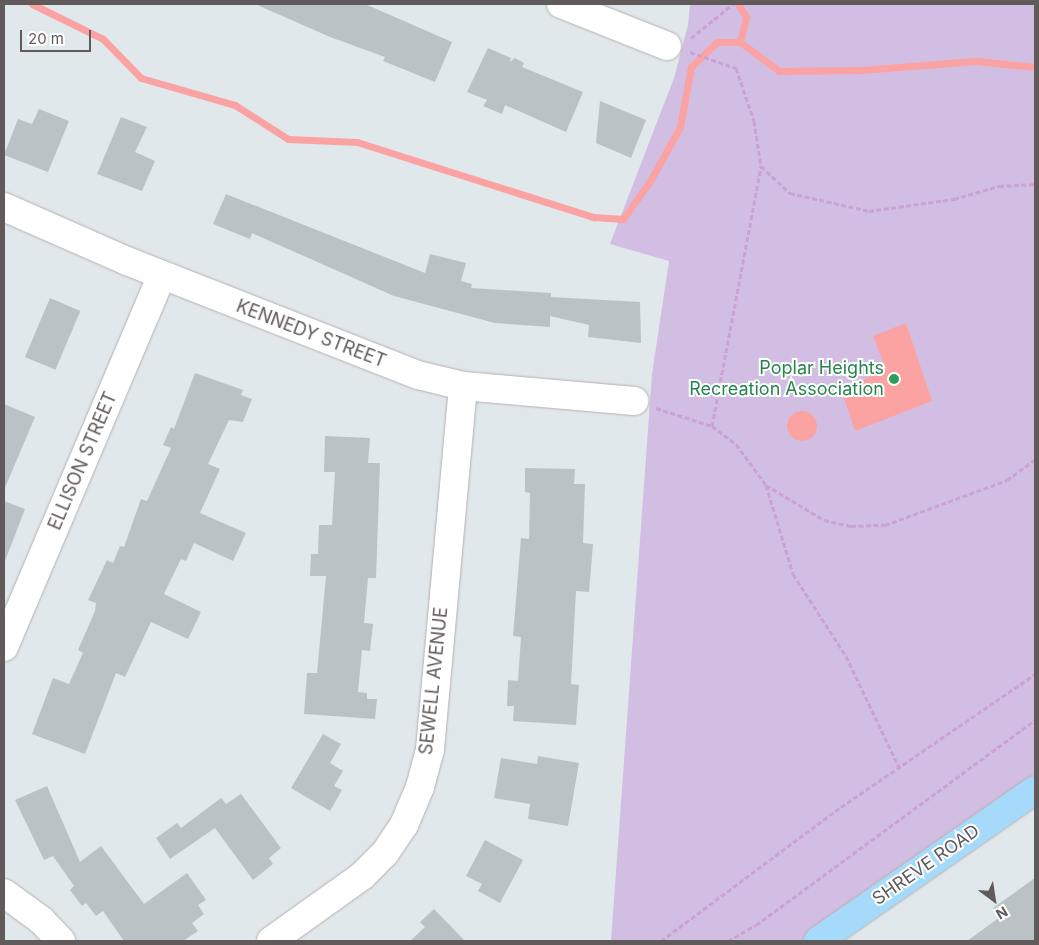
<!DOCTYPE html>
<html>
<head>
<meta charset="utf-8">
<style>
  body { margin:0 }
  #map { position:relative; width:1039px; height:945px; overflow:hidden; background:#e1e8ec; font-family:Inter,sans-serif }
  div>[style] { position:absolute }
  .green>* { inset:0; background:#d2bee3 }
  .water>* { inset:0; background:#fba2a3 }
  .round { border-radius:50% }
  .stream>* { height:7px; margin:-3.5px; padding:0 3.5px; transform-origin:3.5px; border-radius:3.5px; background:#fba2a3 }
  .building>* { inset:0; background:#bbc2c5; transform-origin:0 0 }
  .path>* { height:3px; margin-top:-1.5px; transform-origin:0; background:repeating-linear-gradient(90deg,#cba2d4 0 5px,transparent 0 7.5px) }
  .roads { filter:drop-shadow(0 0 1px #b6b0af) drop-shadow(0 0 1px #b6b0af) }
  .minor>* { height:28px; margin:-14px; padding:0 14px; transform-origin:14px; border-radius:14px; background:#fff }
  .major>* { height:28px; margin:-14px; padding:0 14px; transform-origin:14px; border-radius:14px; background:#a6dafb }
  .dots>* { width:14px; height:14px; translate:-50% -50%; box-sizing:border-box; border:2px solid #fff; border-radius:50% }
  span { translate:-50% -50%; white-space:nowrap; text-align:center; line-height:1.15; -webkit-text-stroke:4px #fff; paint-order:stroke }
  .street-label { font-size:18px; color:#615a5a }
  .leisure-label { font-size:18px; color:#27864d }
  .right { translate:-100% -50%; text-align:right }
  .frame { position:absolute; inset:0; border:5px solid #615a5a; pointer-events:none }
  .north { position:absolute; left:969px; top:875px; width:50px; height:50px; -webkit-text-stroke:4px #fff; paint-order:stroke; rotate:149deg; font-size:14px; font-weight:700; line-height:20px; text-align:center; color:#615a5a }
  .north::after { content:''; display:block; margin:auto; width:18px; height:22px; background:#615a5a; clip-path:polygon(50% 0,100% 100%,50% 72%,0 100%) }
  .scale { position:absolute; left:20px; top:30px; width:71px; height:22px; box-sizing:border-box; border:2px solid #615a5a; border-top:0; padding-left:6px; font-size:15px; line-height:18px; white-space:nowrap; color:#615a5a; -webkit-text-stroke:4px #fff; paint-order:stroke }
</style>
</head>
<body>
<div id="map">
  <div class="green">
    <i style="clip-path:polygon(690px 4px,1035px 4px,1035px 774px,801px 941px,611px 941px,652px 374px,669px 261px,610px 244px,674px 78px,688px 25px)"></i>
  </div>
  <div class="water">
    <i style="clip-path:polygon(906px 323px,932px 401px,855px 431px,841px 389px,886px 370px,873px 336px)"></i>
    <i class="round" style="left:787px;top:411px;width:30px;height:30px"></i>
  </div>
  <div class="stream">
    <i style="left:32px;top:4px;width:79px;rotate:26.2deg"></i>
    <i style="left:103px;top:39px;width:54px;rotate:45.7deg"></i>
    <i style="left:141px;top:78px;width:98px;rotate:16deg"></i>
    <i style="left:235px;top:105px;width:63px;rotate:32.7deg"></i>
    <i style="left:288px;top:139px;width:69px;rotate:2.5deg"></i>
    <i style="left:357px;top:142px;width:249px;rotate:17.6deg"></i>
    <i style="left:594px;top:217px;width:29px;rotate:4deg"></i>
    <i style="left:623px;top:219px;width:47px;rotate:-54.6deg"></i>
    <i style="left:650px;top:181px;width:62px;rotate:-60.9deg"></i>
    <i style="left:680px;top:127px;width:61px;rotate:-79.6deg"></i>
    <i style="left:691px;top:67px;width:36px;rotate:-44deg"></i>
    <i style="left:717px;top:42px;width:23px"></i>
    <i style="left:740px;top:42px;width:49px;rotate:36.6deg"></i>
    <i style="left:779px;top:71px;width:82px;rotate:-0.7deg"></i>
    <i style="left:861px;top:70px;width:115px;rotate:-4.5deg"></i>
    <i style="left:976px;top:61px;width:59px;rotate:5.8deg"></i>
    <i style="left:738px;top:4px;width:15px;rotate:58deg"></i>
    <i style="left:746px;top:17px;width:26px;rotate:103deg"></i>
  </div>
  <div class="building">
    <i style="clip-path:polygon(255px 4px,365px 4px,452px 42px,435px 82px,383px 61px,385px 57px,330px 37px)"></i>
    <i style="clip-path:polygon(488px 48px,511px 58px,510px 62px,515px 58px,524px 63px,522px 67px,583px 92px,566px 132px,505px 105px,502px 114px,483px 106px,487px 100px,467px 92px)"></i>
    <i style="clip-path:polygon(600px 101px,646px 120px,631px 158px,596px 143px)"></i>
    <i style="clip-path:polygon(39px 109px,69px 121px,48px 172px,4px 155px,18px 119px,32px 124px)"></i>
    <i style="clip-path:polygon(121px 117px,147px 127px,135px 152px,155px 161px,142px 191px,97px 174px)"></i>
    <i style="clip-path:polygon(226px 194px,425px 273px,430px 254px,466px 263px,461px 281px,472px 284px,471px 288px,551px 293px,551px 297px,640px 302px,641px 343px,588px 337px,589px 325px,550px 316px,550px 327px,495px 323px,394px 296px,252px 233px,250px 239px,213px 224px)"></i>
    <i style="left:50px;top:298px;width:33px;height:64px;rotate:23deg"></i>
    <i style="clip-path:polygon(195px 373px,243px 390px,241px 395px,252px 399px,243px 422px,229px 420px,208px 464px,220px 469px,200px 513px,246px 533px,233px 561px,194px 543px,186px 561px,181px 559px,164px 594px,201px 612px,188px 639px,151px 622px,125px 677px,116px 673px,85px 754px,32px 734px,53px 678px,69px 684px,83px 653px,78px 650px,95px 611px,96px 603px,88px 600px,107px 560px,113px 563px,120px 546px,124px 547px,141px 499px,147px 501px,171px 448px,163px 445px,171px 427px,174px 429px)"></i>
    <i style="clip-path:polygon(4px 404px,35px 417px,4px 490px)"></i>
    <i style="clip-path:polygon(325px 436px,370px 438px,368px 463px,380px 463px,376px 578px,368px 578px,364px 623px,373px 624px,370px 651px,362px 650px,358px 692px,367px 693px,367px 699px,377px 699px,375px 719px,304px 714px,307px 673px,317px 673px,326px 576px,310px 576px,311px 554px,318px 554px,319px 525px,332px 525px,335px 472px,324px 472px)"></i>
    <i style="clip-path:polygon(525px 468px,575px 469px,574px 484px,585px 484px,583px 543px,593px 544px,589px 592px,576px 591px,571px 684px,579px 685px,576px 725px,513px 721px,514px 706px,507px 706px,508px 680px,518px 681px,521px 637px,513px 636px,521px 538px,529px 539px,530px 493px,525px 492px)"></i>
    <i style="clip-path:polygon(4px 501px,25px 509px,5px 561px,4px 561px)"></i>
    <i style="clip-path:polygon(323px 734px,341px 744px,330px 763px,343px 771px,334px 786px,342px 790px,330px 811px,291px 788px)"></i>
    <i style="clip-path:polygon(538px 756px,579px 763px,568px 826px,528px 819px,530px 804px,494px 798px,501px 758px,537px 764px)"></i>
    <i style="clip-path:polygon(47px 786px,80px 862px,101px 846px,144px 904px,187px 873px,206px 900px,198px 905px,204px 914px,192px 923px,198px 931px,183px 941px,124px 941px,103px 911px,96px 916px,86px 903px,82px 906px,70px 890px,74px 886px,53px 856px,44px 860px,15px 800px)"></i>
    <i style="clip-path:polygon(241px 794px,281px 848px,269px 858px,273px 864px,253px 880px,215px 828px,170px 859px,156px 838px,177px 823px,181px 828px,221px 798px,226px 804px)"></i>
    <i style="clip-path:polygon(485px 840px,523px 860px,500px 903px,478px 891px,482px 884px,466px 876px)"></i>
    <i style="clip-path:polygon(1035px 878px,1035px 941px,967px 941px,1000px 917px,993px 908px)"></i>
    <i style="clip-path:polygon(434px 909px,465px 941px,410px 941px,425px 927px,420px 922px)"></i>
  </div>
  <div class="path">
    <i style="left:691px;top:38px;width:54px;rotate:-39deg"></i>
    <i style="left:690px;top:52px;width:49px;rotate:19.2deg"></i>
    <i style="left:736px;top:68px;width:56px;rotate:71.2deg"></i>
    <i style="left:754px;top:121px;width:46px;rotate:81.2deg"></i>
    <i style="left:761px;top:166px;width:40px;rotate:43deg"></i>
    <i style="left:790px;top:193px;width:81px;rotate:12.8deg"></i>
    <i style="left:869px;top:211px;width:86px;rotate:-8deg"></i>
    <i style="left:954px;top:199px;width:47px;rotate:-16.1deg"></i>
    <i style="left:999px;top:186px;width:36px;rotate:-3deg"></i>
    <i style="left:656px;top:408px;width:59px;rotate:17.8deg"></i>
    <i style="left:712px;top:426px;width:30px;rotate:37deg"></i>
    <i style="left:736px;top:444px;width:51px;rotate:53.8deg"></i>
    <i style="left:766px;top:485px;width:68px;rotate:31.1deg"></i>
    <i style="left:824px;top:520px;width:28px;rotate:13deg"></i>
    <i style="left:851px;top:526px;width:34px;rotate:-2deg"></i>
    <i style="left:885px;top:525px;width:130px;rotate:-20.2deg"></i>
    <i style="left:1007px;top:480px;width:34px;rotate:-36deg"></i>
    <i style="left:712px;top:426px;width:265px;rotate:-79.3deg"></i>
    <i style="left:766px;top:485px;width:93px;rotate:73.1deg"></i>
    <i style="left:793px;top:574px;width:98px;rotate:57.1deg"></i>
    <i style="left:846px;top:656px;width:125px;rotate:64.5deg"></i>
    <i style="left:661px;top:941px;width:224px;rotate:-36.7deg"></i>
    <i style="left:841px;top:807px;width:235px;rotate:-34.4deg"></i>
    <i style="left:728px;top:941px;width:32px;rotate:-30deg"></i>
    <i style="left:756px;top:925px;width:346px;rotate:-36.3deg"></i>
  </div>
  <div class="roads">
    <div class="minor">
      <i style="left:561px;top:4px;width:114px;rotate:21.6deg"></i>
      <i style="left:4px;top:207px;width:134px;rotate:23.7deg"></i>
      <i style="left:127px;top:261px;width:313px;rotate:21.4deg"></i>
      <i style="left:418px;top:375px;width:46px;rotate:13.7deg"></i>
      <i style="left:463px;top:386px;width:172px;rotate:5deg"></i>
      <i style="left:4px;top:647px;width:404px;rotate:-67deg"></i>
      <i style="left:4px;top:893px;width:46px;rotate:36.1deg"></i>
      <i style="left:41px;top:920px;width:29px;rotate:46deg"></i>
      <i style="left:271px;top:941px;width:112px;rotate:-35.5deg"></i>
      <i style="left:362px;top:876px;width:33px;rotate:-45deg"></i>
      <i style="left:385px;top:853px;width:34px;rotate:-56deg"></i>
      <i style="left:404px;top:825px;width:41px;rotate:-67.2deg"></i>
      <i style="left:420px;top:787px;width:39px;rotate:-75deg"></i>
      <i style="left:430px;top:749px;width:364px;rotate:-84.8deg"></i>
    </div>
    <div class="major">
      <i style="left:818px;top:941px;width:264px;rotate:-34.8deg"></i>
    </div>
  </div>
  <div class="dots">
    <i style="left:894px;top:379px;background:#2e9e5b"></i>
  </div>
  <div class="street-label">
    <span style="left:311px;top:334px;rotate:21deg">KENNEDY STREET</span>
    <span style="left:83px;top:461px;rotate:-67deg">ELLISON STREET</span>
    <span style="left:434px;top:681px;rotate:-84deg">SEWELL AVENUE</span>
    <span style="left:926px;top:865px;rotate:-35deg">SHREVE ROAD</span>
  </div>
  <div class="leisure-label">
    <span class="right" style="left:884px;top:379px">Poplar Heights<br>Recreation Association</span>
  </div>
  <div class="frame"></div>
  <div class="north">N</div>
  <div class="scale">20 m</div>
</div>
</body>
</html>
